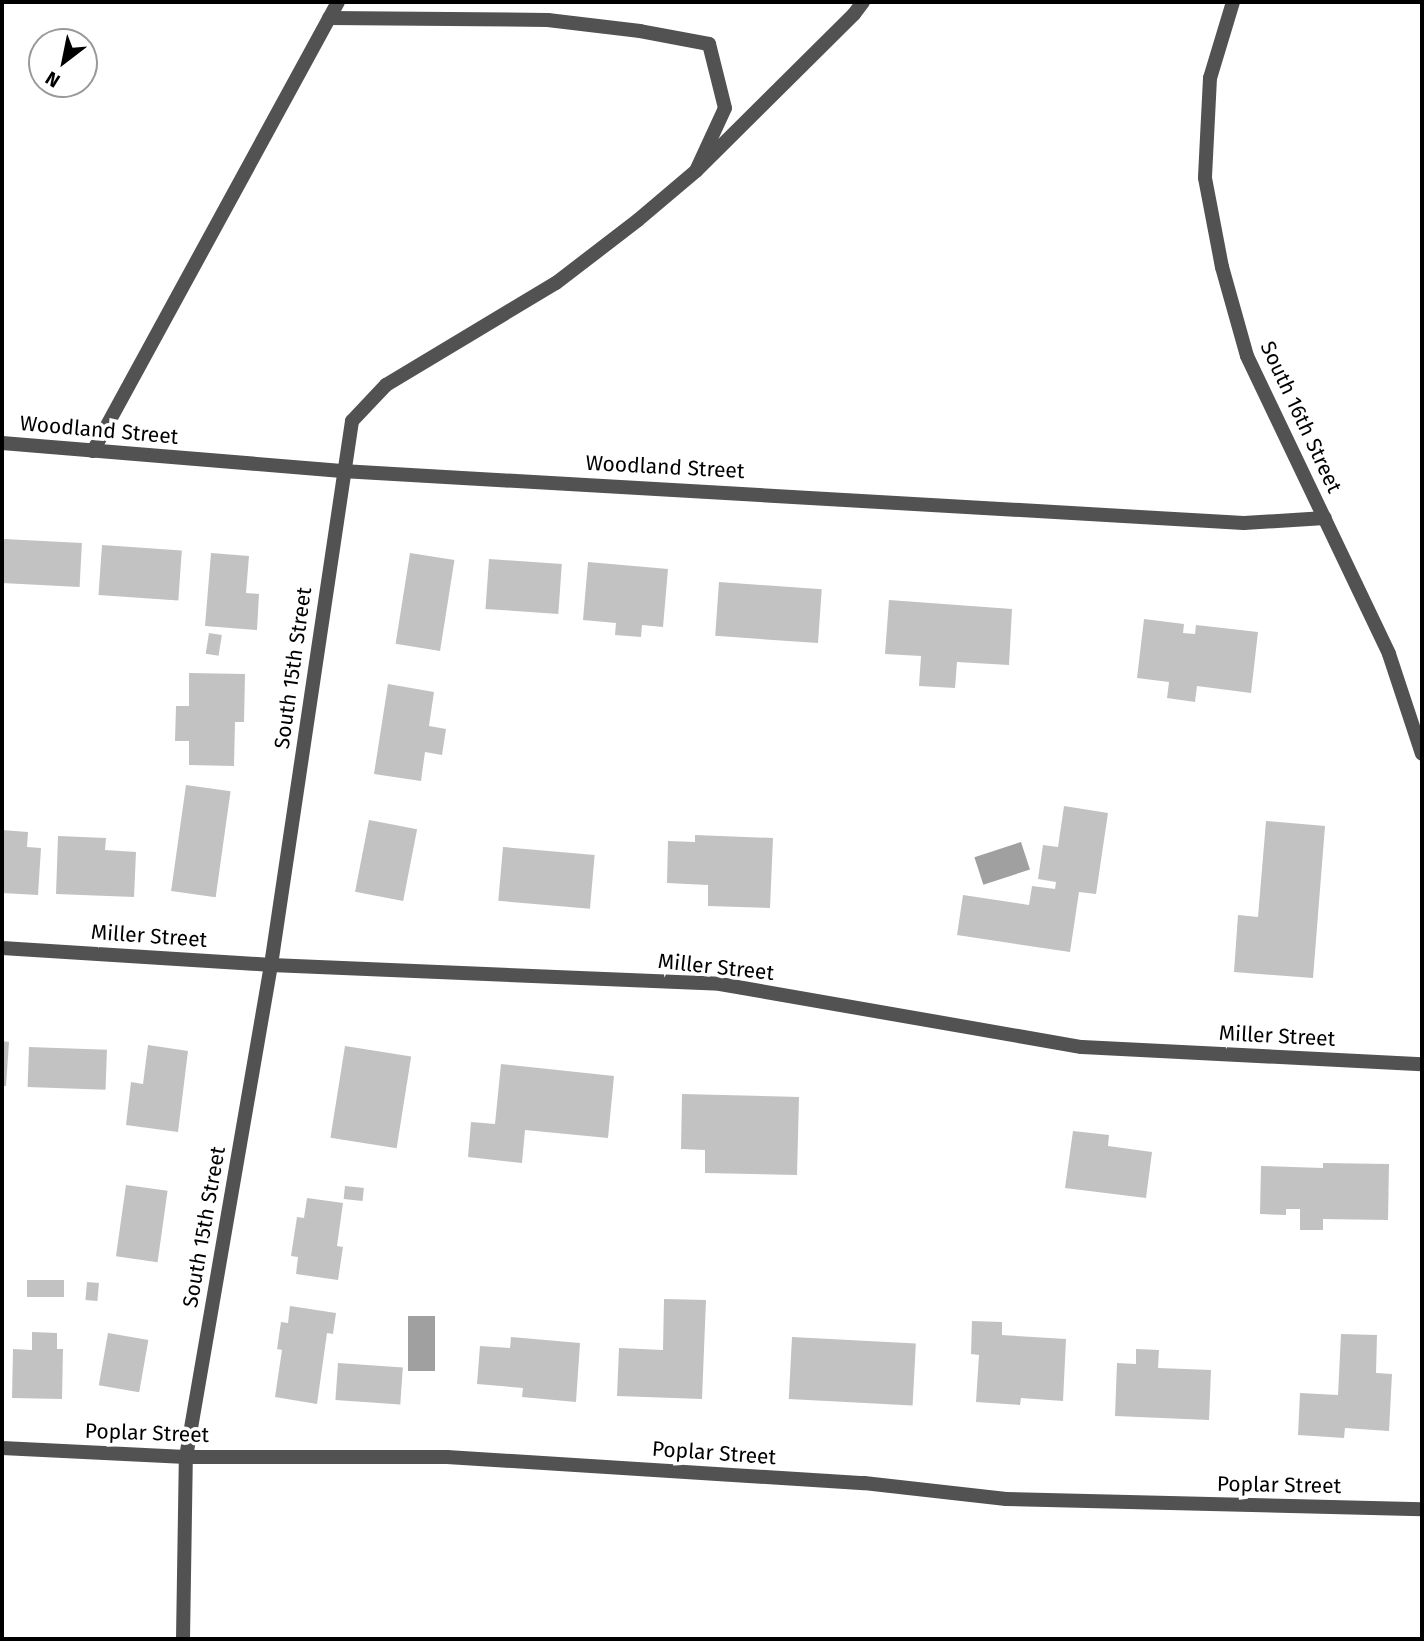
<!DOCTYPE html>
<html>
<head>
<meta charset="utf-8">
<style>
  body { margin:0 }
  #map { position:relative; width:1424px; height:1641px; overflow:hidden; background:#fff; font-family:"Fira Sans",sans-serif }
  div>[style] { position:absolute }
  .water>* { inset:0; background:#a0a0a0; transform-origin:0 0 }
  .building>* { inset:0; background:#c2c2c2; transform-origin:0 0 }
  .lane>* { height:14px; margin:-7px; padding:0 7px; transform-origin:7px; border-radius:7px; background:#525252 }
  .street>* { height:14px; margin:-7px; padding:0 7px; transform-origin:7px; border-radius:7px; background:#525252 }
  span { translate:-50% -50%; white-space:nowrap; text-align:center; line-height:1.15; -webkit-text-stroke:7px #fff; paint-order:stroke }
  .street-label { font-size:21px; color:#000 }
  .frame { position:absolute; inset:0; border:4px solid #000; pointer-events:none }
  .north { position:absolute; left:28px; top:28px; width:70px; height:70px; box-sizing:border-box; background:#fff; border:2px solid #999; border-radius:50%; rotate:212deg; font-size:19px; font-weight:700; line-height:28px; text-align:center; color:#000 }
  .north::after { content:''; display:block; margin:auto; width:24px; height:32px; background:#000; clip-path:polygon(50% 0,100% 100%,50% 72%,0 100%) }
</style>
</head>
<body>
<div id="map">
  <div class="water">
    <i style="left:1021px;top:842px;width:29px;height:49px;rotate:72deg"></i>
    <i style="left:408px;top:1316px;width:27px;height:55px"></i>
  </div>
  <div class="building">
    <i style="left:4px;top:539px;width:78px;height:44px;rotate:3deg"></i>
    <i style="left:102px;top:545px;width:80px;height:50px;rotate:4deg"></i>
    <i style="clip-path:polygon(211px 553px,249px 556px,246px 593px,259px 594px,257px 630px,205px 626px)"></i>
    <i style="left:410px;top:553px;width:45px;height:92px;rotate:9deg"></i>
    <i style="left:489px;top:559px;width:73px;height:50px;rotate:4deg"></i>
    <i style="clip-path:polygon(588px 562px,668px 569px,663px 627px,642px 625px,641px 637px,615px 635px,616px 623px,583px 620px)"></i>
    <i style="left:719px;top:582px;width:103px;height:54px;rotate:4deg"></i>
    <i style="clip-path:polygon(889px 600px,1012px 609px,1009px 665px,957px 662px,955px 688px,919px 686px,921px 656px,885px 654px)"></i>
    <i style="clip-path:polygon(1144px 619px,1184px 624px,1183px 633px,1195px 634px,1196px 625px,1258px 632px,1251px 693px,1197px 686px,1195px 702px,1167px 698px,1169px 682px,1137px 678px)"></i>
    <i style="left:209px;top:633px;width:13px;height:21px;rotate:9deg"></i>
    <i style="clip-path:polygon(189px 673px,245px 674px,244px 722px,235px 722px,234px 766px,189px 765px,189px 741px,175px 741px,176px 706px,189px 706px)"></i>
    <i style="clip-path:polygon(388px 684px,434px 692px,429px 726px,446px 729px,442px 755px,425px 752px,421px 781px,374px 774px)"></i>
    <i style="left:186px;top:785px;width:45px;height:107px;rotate:8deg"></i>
    <i style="clip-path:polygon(1064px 806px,1108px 813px,1096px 894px,1079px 892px,1070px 952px,957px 935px,963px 895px,1029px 905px,1032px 886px,1055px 889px,1056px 882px,1038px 879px,1043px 845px,1058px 847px)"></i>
    <i style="left:369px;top:820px;width:49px;height:73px;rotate:11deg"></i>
    <i style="clip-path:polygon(1266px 821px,1325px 826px,1313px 978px,1234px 972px,1238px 915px,1258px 917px)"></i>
    <i style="clip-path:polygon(2px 830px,28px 832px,27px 847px,41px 848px,38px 895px,2px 893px)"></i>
    <i style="clip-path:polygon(695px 835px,773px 838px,770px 908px,708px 906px,708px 885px,667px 883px,668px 841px,695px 842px)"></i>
    <i style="clip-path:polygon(58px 836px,106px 838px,105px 850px,136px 852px,134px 897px,56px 894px)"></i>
    <i style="left:503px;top:847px;width:92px;height:54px;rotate:5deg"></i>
    <i style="clip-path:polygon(2px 1041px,9px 1042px,6px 1086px,2px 1086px)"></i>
    <i style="clip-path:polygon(148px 1045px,188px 1051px,178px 1132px,126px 1125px,131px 1082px,143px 1084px)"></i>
    <i style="left:345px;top:1046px;width:67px;height:93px;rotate:9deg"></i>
    <i style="left:29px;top:1047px;width:78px;height:40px;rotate:2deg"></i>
    <i style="clip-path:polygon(501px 1064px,614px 1076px,608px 1138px,525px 1130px,522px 1163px,468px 1157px,471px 1122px,495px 1124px)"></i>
    <i style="clip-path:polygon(682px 1094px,799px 1097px,797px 1175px,705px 1173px,705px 1150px,681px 1149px)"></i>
    <i style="clip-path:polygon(1073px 1131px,1109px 1135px,1108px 1146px,1152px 1152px,1146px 1198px,1065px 1188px)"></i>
    <i style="clip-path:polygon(1323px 1163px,1389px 1164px,1388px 1220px,1323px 1219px,1323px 1230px,1300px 1230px,1300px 1209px,1286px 1209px,1286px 1215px,1260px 1214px,1261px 1166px,1323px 1168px)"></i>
    <i style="left:126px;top:1185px;width:42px;height:72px;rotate:8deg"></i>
    <i style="left:345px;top:1186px;width:19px;height:13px;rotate:6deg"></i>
    <i style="clip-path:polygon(307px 1198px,343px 1203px,337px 1246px,343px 1247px,338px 1280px,296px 1274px,298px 1257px,291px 1256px,297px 1217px,304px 1218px)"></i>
    <i style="left:27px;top:1280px;width:37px;height:17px"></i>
    <i style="left:87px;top:1282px;width:12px;height:18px;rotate:5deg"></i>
    <i style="clip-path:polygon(664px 1299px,706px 1300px,702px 1399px,617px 1396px,619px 1348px,663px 1350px)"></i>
    <i style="clip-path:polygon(290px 1306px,336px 1313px,333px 1334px,327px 1333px,317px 1404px,275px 1397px,282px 1350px,277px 1349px,281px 1322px,288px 1323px)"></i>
    <i style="clip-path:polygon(972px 1321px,1002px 1322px,1002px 1335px,1066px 1339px,1063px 1401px,1021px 1398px,1020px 1405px,976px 1402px,979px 1355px,971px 1354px)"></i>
    <i style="clip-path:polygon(32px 1332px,57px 1333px,57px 1349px,63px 1349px,62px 1399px,12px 1398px,13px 1349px,32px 1350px)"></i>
    <i style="left:108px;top:1333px;width:41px;height:53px;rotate:10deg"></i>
    <i style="clip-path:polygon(1341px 1334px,1377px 1335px,1376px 1373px,1392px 1374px,1389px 1431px,1345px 1428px,1344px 1438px,1298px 1435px,1300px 1393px,1338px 1395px)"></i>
    <i style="clip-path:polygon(511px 1337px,580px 1343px,576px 1402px,522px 1397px,523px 1388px,477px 1384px,480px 1346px,510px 1348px)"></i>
    <i style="left:792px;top:1337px;width:124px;height:62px;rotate:3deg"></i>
    <i style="clip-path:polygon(1136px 1349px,1159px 1350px,1158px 1368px,1211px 1370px,1209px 1420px,1115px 1416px,1117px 1363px,1136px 1364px)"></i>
    <i style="left:338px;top:1363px;width:65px;height:37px;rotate:4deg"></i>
  </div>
  <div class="lane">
    <i style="left:329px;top:18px;width:219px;rotate:0.5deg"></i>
    <i style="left:697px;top:170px;width:221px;rotate:-44.8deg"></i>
    <i style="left:854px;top:14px;width:15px;rotate:-53deg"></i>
    <i style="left:93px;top:451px;width:511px;rotate:-61.38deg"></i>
  </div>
  <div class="street">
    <i style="left:1233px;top:2px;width:79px;rotate:106.8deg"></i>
    <i style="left:1210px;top:78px;width:100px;rotate:92.9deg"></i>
    <i style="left:1205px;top:178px;width:91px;rotate:79.2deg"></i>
    <i style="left:1222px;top:267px;width:92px;rotate:74.3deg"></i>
    <i style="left:1247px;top:356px;width:330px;rotate:64.5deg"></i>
    <i style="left:1389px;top:654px;width:105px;rotate:71.7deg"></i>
    <i style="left:2px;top:443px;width:341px;rotate:4.7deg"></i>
    <i style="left:342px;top:471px;width:903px;rotate:3.3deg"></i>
    <i style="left:1244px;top:523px;width:81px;rotate:-3.5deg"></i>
    <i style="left:2px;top:948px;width:270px;rotate:3.6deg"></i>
    <i style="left:271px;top:965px;width:449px;rotate:2.4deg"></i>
    <i style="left:720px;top:984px;width:367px;rotate:9.9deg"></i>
    <i style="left:1082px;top:1047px;width:340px;rotate:2.9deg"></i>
    <i style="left:2px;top:1448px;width:184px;rotate:2.8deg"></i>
    <i style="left:186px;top:1457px;width:261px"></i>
    <i style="left:447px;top:1457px;width:418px;rotate:3.6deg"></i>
    <i style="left:864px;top:1483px;width:143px;rotate:6.4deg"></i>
    <i style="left:1006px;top:1499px;width:416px;rotate:1.4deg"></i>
    <i style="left:183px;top:1639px;width:182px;rotate:-89.1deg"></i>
    <i style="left:186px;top:1457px;width:499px;rotate:-80.2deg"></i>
    <i style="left:271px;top:965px;width:550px;rotate:-81.53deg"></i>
    <i style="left:352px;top:421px;width:50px;rotate:-46.6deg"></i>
    <i style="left:386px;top:385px;width:198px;rotate:-31deg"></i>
    <i style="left:556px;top:283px;width:103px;rotate:-37.5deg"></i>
    <i style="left:638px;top:220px;width:76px;rotate:-40.2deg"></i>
    <i style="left:696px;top:171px;width:69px;rotate:-65.3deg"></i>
    <i style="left:725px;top:108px;width:66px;rotate:-104deg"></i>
    <i style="left:709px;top:44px;width:70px;rotate:-169.3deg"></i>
    <i style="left:640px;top:31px;width:93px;rotate:-173.2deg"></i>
  </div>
  <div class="street-label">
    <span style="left:1301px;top:417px;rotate:65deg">South 16th Street</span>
    <span style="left:99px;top:430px;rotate:5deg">Woodland Street</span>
    <span style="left:665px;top:467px;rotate:3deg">Woodland Street</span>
    <span style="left:293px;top:668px;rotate:-82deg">South 15th Street</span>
    <span style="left:149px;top:936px;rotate:4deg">Miller Street</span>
    <span style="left:716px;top:967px;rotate:6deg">Miller Street</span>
    <span style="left:1277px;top:1036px;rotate:3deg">Miller Street</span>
    <span style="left:204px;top:1227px;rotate:-80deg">South 15th Street</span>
    <span style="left:147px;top:1433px;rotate:2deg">Poplar Street</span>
    <span style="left:714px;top:1453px;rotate:4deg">Poplar Street</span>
    <span style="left:1279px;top:1485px;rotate:1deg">Poplar Street</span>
  </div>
  <div class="frame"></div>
  <div class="north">N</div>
</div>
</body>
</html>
